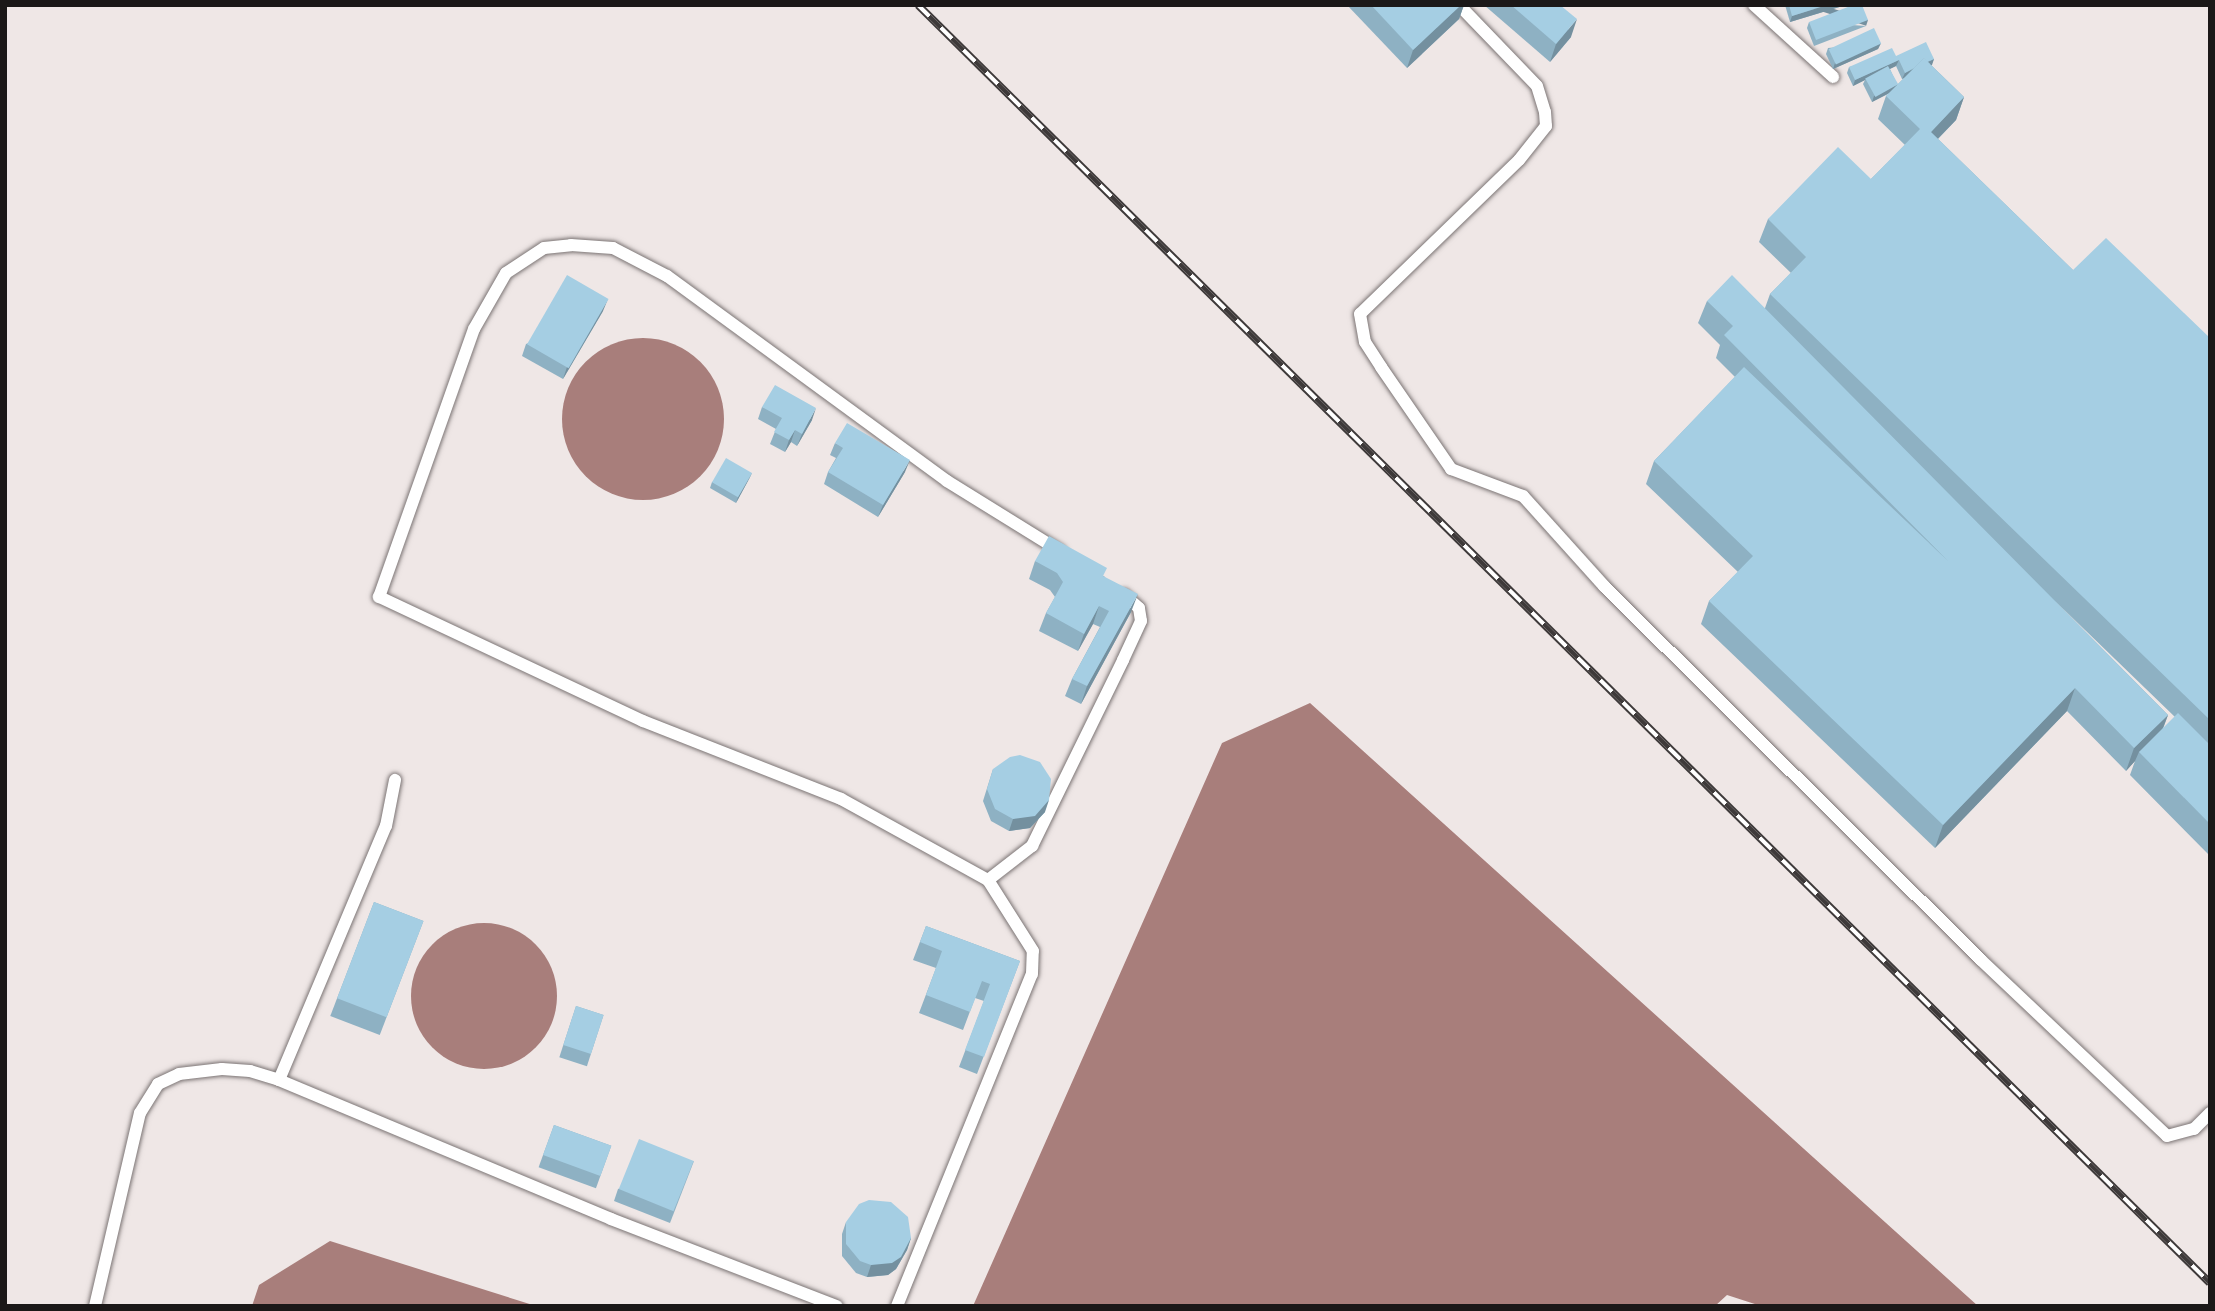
<!DOCTYPE html>
<html>
<head>
<meta charset="utf-8">
<style>
  body { margin:0 }
  #map { position:relative; width:2215px; height:1311px; overflow:hidden; background:#efe7e6; font-family:"Space Grotesk",sans-serif }
  div>[style] { position:absolute }
  .water>* { inset:0; background:#a87e7b }
  .round { border-radius:50% }
  .roads { filter:drop-shadow(0 0 2px #7b7474) drop-shadow(0 0 2px #7b7474) }
  .service>* { height:12px; margin:-6px; padding:0 6px; transform-origin:6px; border-radius:6px; background:#fff }
  .rail>* { height:8px; margin-top:-4px; transform-origin:0; background:repeating-linear-gradient(90deg,#fff 0 16px,#3e3a3a 0 32px); box-sizing:border-box; border-block:2px solid #3e3a3a }
  .wall>* { inset:0; background:#8eb1c3; transform-origin:0 0 }
  .shaded-wall>* { inset:0; background:#74909f; transform-origin:0 0 }
  .building>* { inset:0; background:#a5cee3; transform-origin:0 0 }
  span { translate:-50% -50%; white-space:nowrap; text-align:center; line-height:1.15; -webkit-text-stroke:5px #fff; paint-order:stroke }
  .frame { position:absolute; inset:0; border:7px solid #1b1818; pointer-events:none }
</style>
</head>
<body>
<div id="map">
  <div class="water">
    <i class="round" style="left:562px;top:338px;width:162px;height:162px"></i>
    <i style="clip-path:polygon(1310px 703px,1978px 1306px,1761px 1306px,1727px 1295px,1715px 1306px,973px 1306px,1222px 743px)"></i>
    <i class="round" style="left:411px;top:923px;width:146px;height:146px"></i>
    <i style="clip-path:polygon(330px 1241px,536px 1306px,252px 1306px,259px 1285px)"></i>
  </div>
  <div class="roads">
    <div class="service">
      <i style="left:1459px;top:5px;width:112px;rotate:46.1deg"></i>
      <i style="left:1537px;top:86px;width:27px;rotate:73deg"></i>
      <i style="left:1545px;top:112px;width:14px;rotate:86deg"></i>
      <i style="left:1546px;top:126px;width:43px;rotate:128.5deg"></i>
      <i style="left:1519px;top:160px;width:221px;rotate:135.9deg"></i>
      <i style="left:1360px;top:314px;width:28px;rotate:80deg"></i>
      <i style="left:1365px;top:342px;width:30px;rotate:57deg"></i>
      <i style="left:1381px;top:367px;width:124px;rotate:55.5deg"></i>
      <i style="left:1451px;top:469px;width:77px;rotate:20.6deg"></i>
      <i style="left:1523px;top:496px;width:121px;rotate:48deg"></i>
      <i style="left:1604px;top:586px;width:531px;rotate:44.77deg"></i>
      <i style="left:1981px;top:960px;width:256px;rotate:43.4deg"></i>
      <i style="left:2167px;top:1136px;width:28px;rotate:-15deg"></i>
      <i style="left:2194px;top:1129px;width:23px;rotate:-45deg"></i>
      <i style="left:1754px;top:5px;width:107px;rotate:42.3deg"></i>
      <i style="left:988px;top:880px;width:56px;rotate:-37.7deg"></i>
      <i style="left:1032px;top:846px;width:207px;rotate:-63.9deg"></i>
      <i style="left:1123px;top:660px;width:43px;rotate:-65.2deg"></i>
      <i style="left:1141px;top:621px;width:13px;rotate:-99deg"></i>
      <i style="left:1139px;top:608px;width:20px;rotate:-139deg"></i>
      <i style="left:279px;top:1080px;width:360px;rotate:22.7deg"></i>
      <i style="left:611px;top:1219px;width:242px;rotate:21.1deg"></i>
      <i style="left:95px;top:1306px;width:198px;rotate:-76.9deg"></i>
      <i style="left:140px;top:1113px;width:34px;rotate:-58deg"></i>
      <i style="left:158px;top:1084px;width:23px;rotate:-25deg"></i>
      <i style="left:179px;top:1074px;width:43px;rotate:-6.6deg"></i>
      <i style="left:222px;top:1069px;width:28px;rotate:4deg"></i>
      <i style="left:250px;top:1071px;width:30px;rotate:17deg"></i>
      <i style="left:279px;top:1080px;width:276px;rotate:-67.2deg"></i>
      <i style="left:386px;top:826px;width:47px;rotate:-78.9deg"></i>
      <i style="left:897px;top:1306px;width:358px;rotate:-67.9deg"></i>
      <i style="left:1032px;top:974px;width:23px;rotate:-88deg"></i>
      <i style="left:1033px;top:951px;width:84px;rotate:-122.4deg"></i>
      <i style="left:988px;top:880px;width:168px;rotate:-151.1deg"></i>
      <i style="left:841px;top:799px;width:213px;rotate:-158.5deg"></i>
      <i style="left:643px;top:721px;width:292px;rotate:-154.8deg"></i>
      <i style="left:379px;top:597px;width:284px;rotate:-70.5deg"></i>
      <i style="left:474px;top:329px;width:64px;rotate:-60.3deg"></i>
      <i style="left:506px;top:273px;width:45px;rotate:-33.3deg"></i>
      <i style="left:544px;top:248px;width:27px;rotate:-6deg"></i>
      <i style="left:571px;top:245px;width:42px;rotate:4.1deg"></i>
      <i style="left:613px;top:248px;width:61px;rotate:27.4deg"></i>
      <i style="left:667px;top:276px;width:347px;rotate:36.2deg"></i>
      <i style="left:947px;top:481px;width:133px;rotate:31.8deg"></i>
    </div>
  </div>
  <div class="rail">
    <i style="left:918px;top:5px;width:1817px;rotate:44.69deg"></i>
  </div>
  <div class="wall">
    <i style="clip-path:polygon(1347px 5px,1464px 5px,1459px 19px,1407px 68px)"></i>
    <i style="clip-path:polygon(1484px 5px,1560px 5px,1571px 37px,1550px 62px)"></i>
    <i style="clip-path:polygon(1785px 5px,1846px 5px,1790px 22px)"></i>
    <i style="clip-path:polygon(1809px 22px,1866px 26px,1814px 46px,1807px 28px)"></i>
    <i style="clip-path:polygon(1881px 43px,1878px 49px,1833px 69px,1826px 54px,1828px 48px)"></i>
    <i style="clip-path:polygon(evenodd,1896px 56px,1934px 59px,1931px 65px,1964px 97px,1956px 120px,1938px 139px,2073px 270px,2210px 338px,2210px 856px,2130px 775px,2135px 761px,2126px 771px,2067px 711px,1935px 848px,1701px 624px,1709px 601px,1738px 572px,1646px 484px,1654px 461px,1735px 377px,1716px 358px,1720px 345px,1698px 323px,1707px 301px,1765px 308px,1770px 294px,1791px 273px,1759px 242px,1768px 219px,1871px 179px,1905px 145px,1878px 119px,1886px 96px,1890px 93px,1872px 102px,1863px 84px,1865px 80px,1853px 86px,1847px 73px,1849px 67px,1896px 56px,1896px 66px,1902px 79px,1904px 78px,1897px 85px,1890px 69px,1896px 66px,1896px 56px,2055px 601px,2175px 717px,2163px 729px,2168px 715px,2055px 601px)"></i>
    <i style="clip-path:polygon(603px 311px,563px 379px,522px 356px,526px 344px)"></i>
    <i style="clip-path:polygon(762px 407px,812px 420px,797px 446px,791px 442px,785px 452px,770px 444px,776px 429px,758px 419px)"></i>
    <i style="clip-path:polygon(835px 443px,905px 472px,878px 517px,824px 484px,828px 472px,836px 458px,830px 455px)"></i>
    <i style="clip-path:polygon(752px 473px,749px 479px,736px 503px,710px 488px,712px 482px)"></i>
    <i style="clip-path:polygon(1035px 561px,1104px 576px,1131px 612px,1081px 704px,1065px 696px,1072px 679px,1100px 627px,1093px 624px,1078px 651px,1039px 631px,1046px 613px,1055px 597px,1050px 590px,1029px 579px)"></i>
    <i style="clip-path:polygon(993px 769px,1045px 812px,1030px 828px,1009px 831px,991px 821px,983px 801px)"></i>
    <i style="left:374px;top:902px;width:53px;height:122px;rotate:21deg"></i>
    <i style="clip-path:polygon(926px 926px,1020px 961px,977px 1074px,959px 1067px,984px 1001px,975px 998px,963px 1030px,919px 1013px,936px 968px,913px 960px)"></i>
    <i style="left:576px;top:1006px;width:29px;height:54px;rotate:18deg"></i>
    <i style="left:554px;top:1125px;width:61px;height:45px;rotate:20deg"></i>
    <i style="clip-path:polygon(694px 1161px,670px 1223px,614px 1201px,618px 1189px)"></i>
    <i style="clip-path:polygon(846px 1222px,911px 1238px,907px 1250px,896px 1269px,888px 1275px,867px 1277px,856px 1273px,842px 1256px,842px 1234px)"></i>
  </div>
  <div class="shaded-wall">
    <i style="clip-path:polygon(1461px 5px,1464px 5px,1459px 19px,1407px 68px,1413px 50px)"></i>
    <i style="clip-path:polygon(1827px 5px,1846px 5px,1790px 22px,1792px 16px)"></i>
    <i style="clip-path:polygon(1577px 19px,1571px 37px,1550px 62px,1556px 44px)"></i>
    <i style="left:1868px;top:20px;width:6px;height:56px;rotate:108deg"></i>
    <i style="clip-path:polygon(1881px 43px,1878px 49px,1833px 69px,1835px 63px)"></i>
    <i style="clip-path:polygon(1934px 59px,1932px 65px,1902px 79px,1905px 73px)"></i>
    <i style="clip-path:polygon(1899px 60px,1896px 66px,1866px 80px,1865px 78px,1865px 80px,1853px 86px,1855px 80px)"></i>
    <i style="clip-path:polygon(1898px 84px,1895px 90px,1872px 102px,1874px 96px)"></i>
    <i style="clip-path:polygon(1964px 97px,1956px 120px,1922px 155px,1931px 132px)"></i>
    <i style="clip-path:polygon(608px 299px,603px 311px,563px 379px,567px 367px)"></i>
    <i style="clip-path:polygon(816px 408px,812px 420px,797px 446px,802px 434px)"></i>
    <i style="clip-path:polygon(795px 430px,791px 442px,785px 452px,789px 440px)"></i>
    <i style="clip-path:polygon(910px 460px,905px 472px,878px 517px,883px 505px)"></i>
    <i style="clip-path:polygon(752px 473px,749px 479px,736px 503px,738px 497px)"></i>
    <i style="clip-path:polygon(1138px 594px,1131px 612px,1081px 704px,1087px 686px)"></i>
    <i style="clip-path:polygon(1099px 606px,1093px 624px,1078px 651px,1084px 634px)"></i>
    <i style="clip-path:polygon(2075px 688px,2067px 711px,1935px 848px,1943px 825px)"></i>
    <i style="clip-path:polygon(2168px 715px,2159px 738px,2139px 752px,2135px 761px,2126px 771px,2134px 748px)"></i>
    <i style="clip-path:polygon(1049px 800px,1045px 812px,1030px 828px,1009px 831px,1013px 819px)"></i>
    <i style="clip-path:polygon(911px 1238px,907px 1250px,896px 1269px,888px 1275px,867px 1277px,871px 1265px)"></i>
  </div>
  <div class="building">
    <i style="clip-path:polygon(1371px 5px,1461px 5px,1413px 50px)"></i>
    <i style="clip-path:polygon(1511px 5px,1560px 5px,1577px 19px,1556px 44px)"></i>
    <i style="clip-path:polygon(1789px 5px,1827px 5px,1792px 16px)"></i>
    <i style="clip-path:polygon(1853px 5px,1862px 5px,1868px 20px,1816px 40px,1809px 22px)"></i>
    <i style="left:1874px;top:28px;width:17px;height:50px;rotate:65deg"></i>
    <i style="clip-path:polygon(1926px 42px,1934px 59px,1927px 62px,1924px 58px,1914px 68px,1905px 73px,1899px 60px,1855px 80px,1849px 67px,1892px 48px,1896px 56px)"></i>
    <i style="clip-path:polygon(1924px 58px,1964px 97px,1931px 132px,2073px 270px,2106px 238px,2210px 338px,2210px 720px,1770px 294px,1806px 257px,1768px 219px,1838px 147px,1871px 179px,1920px 129px,1886px 96px)"></i>
    <i style="left:1888px;top:66px;width:21px;height:26px;rotate:61deg"></i>
    <i style="left:567px;top:275px;width:48px;height:80px;rotate:30deg"></i>
    <i style="clip-path:polygon(1732px 275px,2168px 715px,2134px 748px,2075px 688px,1943px 825px,1709px 601px,1753px 556px,1654px 461px,1744px 367px,1948px 561px,1724px 335px,1733px 326px,1707px 301px)"></i>
    <i style="clip-path:polygon(775px 385px,816px 408px,802px 434px,795px 430px,789px 440px,774px 432px,782px 418px,762px 407px)"></i>
    <i style="clip-path:polygon(847px 423px,910px 460px,883px 505px,828px 472px,843px 448px,835px 443px)"></i>
    <i style="left:726px;top:458px;width:30px;height:28px;rotate:30deg"></i>
    <i style="clip-path:polygon(1049px 536px,1107px 568px,1103px 576px,1138px 594px,1087px 686px,1072px 679px,1109px 611px,1099px 606px,1084px 634px,1046px 613px,1063px 582px,1057px 573px,1035px 561px)"></i>
    <i style="clip-path:polygon(2178px 713px,2210px 745px,2210px 824px,2139px 752px)"></i>
    <i style="clip-path:polygon(1020px 755px,1040px 762px,1051px 779px,1049px 800px,1035px 816px,1013px 819px,995px 809px,987px 789px,993px 769px,1010px 757px)"></i>
    <i style="left:374px;top:902px;width:53px;height:103px;rotate:21deg"></i>
    <i style="clip-path:polygon(926px 926px,1020px 961px,984px 1057px,965px 1050px,990px 984px,982px 981px,970px 1012px,926px 995px,942px 951px,920px 942px)"></i>
    <i style="left:576px;top:1006px;width:29px;height:41px;rotate:18deg"></i>
    <i style="left:554px;top:1125px;width:61px;height:32px;rotate:20deg"></i>
    <i style="left:639px;top:1139px;width:59px;height:54px;rotate:22deg"></i>
    <i style="clip-path:polygon(869px 1200px,891px 1202px,908px 1217px,911px 1238px,901px 1257px,892px 1263px,871px 1265px,860px 1261px,846px 1244px,846px 1222px,859px 1204px)"></i>
  </div>
  <div class="frame"></div>
</div>
</body>
</html>
